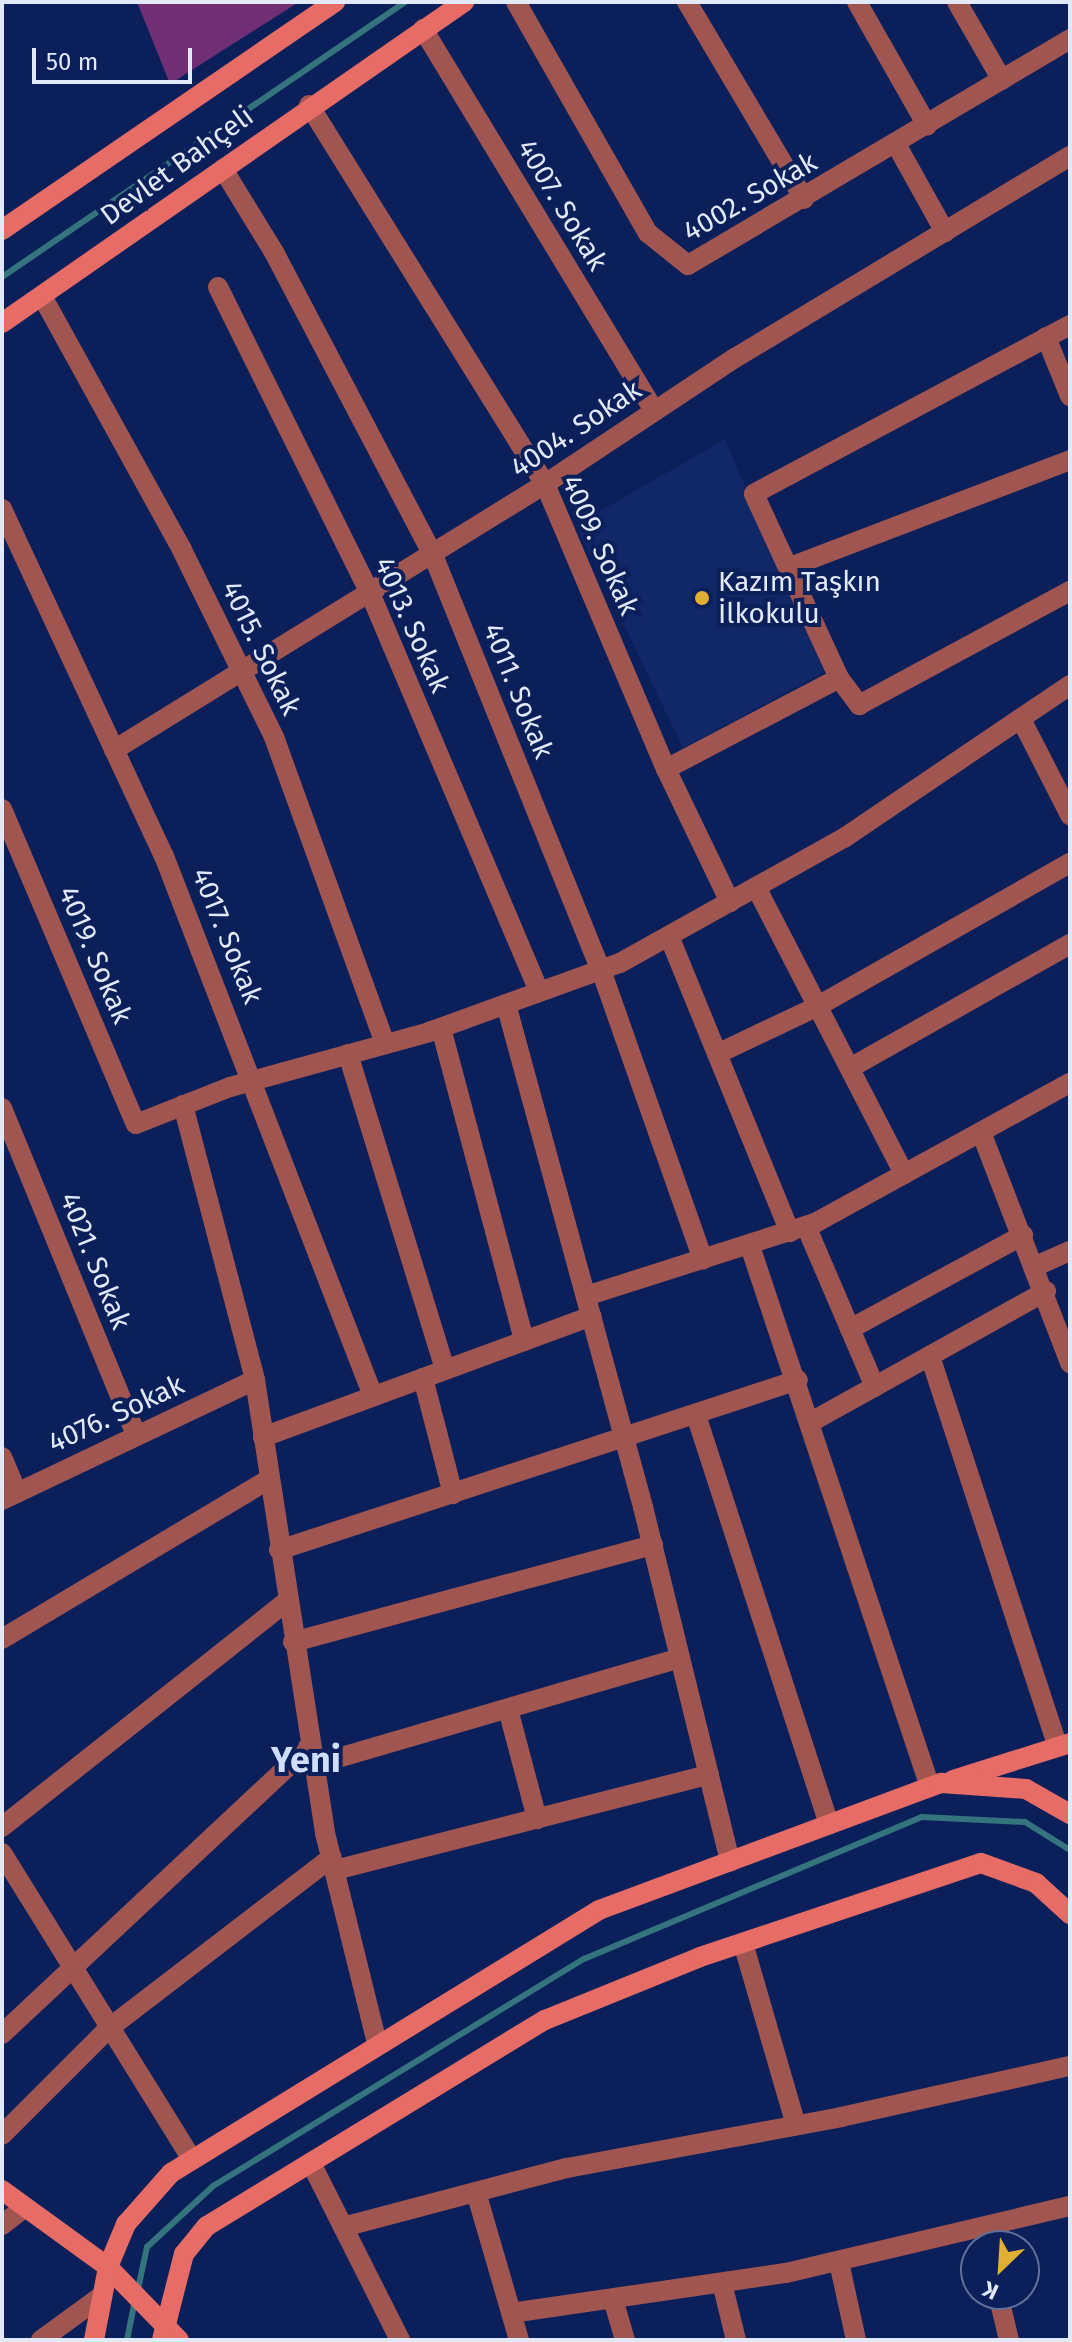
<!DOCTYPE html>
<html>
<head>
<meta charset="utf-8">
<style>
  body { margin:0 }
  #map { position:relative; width:1072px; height:2342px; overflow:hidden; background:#0b205a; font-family:"Fira Sans",sans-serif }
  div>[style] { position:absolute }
  .built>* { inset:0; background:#102768 }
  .green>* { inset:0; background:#702f74 }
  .stream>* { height:6px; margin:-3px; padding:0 3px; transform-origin:3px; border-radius:3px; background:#34747c }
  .street>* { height:20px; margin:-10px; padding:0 10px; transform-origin:10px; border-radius:10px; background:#a15550 }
  .secondary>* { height:20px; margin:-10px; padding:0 10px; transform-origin:10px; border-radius:10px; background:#e66c65 }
  .dots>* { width:22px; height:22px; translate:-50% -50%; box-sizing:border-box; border:4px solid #0b205a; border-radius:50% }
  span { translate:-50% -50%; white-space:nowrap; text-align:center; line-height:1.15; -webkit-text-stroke:8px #0b205a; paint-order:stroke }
  .street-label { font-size:28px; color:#e2e9f8 }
  .poi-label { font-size:28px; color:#e2e9f8 }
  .left { translate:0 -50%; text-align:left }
  .district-label { font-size:36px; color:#cfdefb; font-weight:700 }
  .frame { position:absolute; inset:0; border:4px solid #e2e9f8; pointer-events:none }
  .north { position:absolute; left:960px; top:2230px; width:80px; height:80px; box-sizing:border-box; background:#0b205a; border:2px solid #617099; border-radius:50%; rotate:205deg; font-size:22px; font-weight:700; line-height:32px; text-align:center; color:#e2e9f8 }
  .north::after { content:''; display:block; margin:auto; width:28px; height:36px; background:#e1af34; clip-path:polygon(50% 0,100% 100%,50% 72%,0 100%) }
  .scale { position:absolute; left:32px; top:48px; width:160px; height:36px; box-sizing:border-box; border:4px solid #e2e9f8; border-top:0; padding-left:10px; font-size:24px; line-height:28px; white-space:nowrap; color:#e2e9f8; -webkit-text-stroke:6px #0b205a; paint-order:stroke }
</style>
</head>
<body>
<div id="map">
  <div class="built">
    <i style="clip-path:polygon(725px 439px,824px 672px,683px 748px,576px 525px)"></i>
  </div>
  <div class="green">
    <i style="clip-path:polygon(137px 2px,299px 2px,170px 84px)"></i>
  </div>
  <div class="stream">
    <i style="left:2px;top:277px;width:488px;rotate:-34.3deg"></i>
    <i style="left:138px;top:2289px;width:43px;rotate:-77.9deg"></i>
    <i style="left:147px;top:2247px;width:90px;rotate:-42.7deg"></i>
    <i style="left:213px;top:2186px;width:435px;rotate:-31.5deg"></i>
    <i style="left:584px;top:1959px;width:367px;rotate:-22.8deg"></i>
    <i style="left:922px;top:1817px;width:103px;rotate:2.8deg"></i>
    <i style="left:1025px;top:1822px;width:53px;rotate:31.9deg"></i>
    <i style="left:127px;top:2340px;width:41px;rotate:-78.7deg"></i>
  </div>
  <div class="street">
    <i style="left:516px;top:2px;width:266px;rotate:60.3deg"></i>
    <i style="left:648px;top:233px;width:51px;rotate:38.7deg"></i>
    <i style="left:688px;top:265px;width:444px;rotate:-30.6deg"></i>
    <i style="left:687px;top:2px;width:229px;rotate:59.3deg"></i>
    <i style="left:857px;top:2px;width:142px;rotate:60.4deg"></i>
    <i style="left:957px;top:2px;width:90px;rotate:60deg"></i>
    <i style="left:423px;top:29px;width:446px;rotate:58.8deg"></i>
    <i style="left:309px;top:105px;width:446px;rotate:58.1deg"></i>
    <i style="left:545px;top:484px;width:310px;rotate:67deg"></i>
    <i style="left:666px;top:769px;width:148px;rotate:64.3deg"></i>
    <i style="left:896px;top:144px;width:101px;rotate:60.9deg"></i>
    <i style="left:223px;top:169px;width:100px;rotate:58.5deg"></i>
    <i style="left:275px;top:254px;width:340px;rotate:62.3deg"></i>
    <i style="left:433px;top:555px;width:448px;rotate:68deg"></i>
    <i style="left:601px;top:970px;width:307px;rotate:70.6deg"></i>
    <i style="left:218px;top:287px;width:342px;rotate:63.6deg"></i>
    <i style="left:370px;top:593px;width:433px;rotate:67deg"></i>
    <i style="left:42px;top:296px;width:290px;rotate:61.1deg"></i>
    <i style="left:182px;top:550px;width:208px;rotate:63.8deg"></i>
    <i style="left:274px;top:737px;width:326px;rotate:70.1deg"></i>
    <i style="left:1070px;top:325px;width:358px;rotate:151.9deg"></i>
    <i style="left:754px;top:494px;width:203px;rotate:65.2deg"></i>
    <i style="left:839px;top:678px;width:34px;rotate:53deg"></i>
    <i style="left:859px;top:705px;width:240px;rotate:-28.4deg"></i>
    <i style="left:1046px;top:337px;width:64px;rotate:67.9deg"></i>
    <i style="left:2px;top:509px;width:383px;rotate:65deg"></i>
    <i style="left:164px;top:856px;width:579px;rotate:68.84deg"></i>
    <i style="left:790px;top:567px;width:300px;rotate:-20.9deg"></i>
    <i style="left:1022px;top:721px;width:106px;rotate:62.9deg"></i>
    <i style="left:114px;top:750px;width:506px;rotate:-31.68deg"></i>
    <i style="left:545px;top:484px;width:228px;rotate:-33.6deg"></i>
    <i style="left:735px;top:358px;width:391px;rotate:-31.1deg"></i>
    <i style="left:666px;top:769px;width:195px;rotate:-27.7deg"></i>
    <i style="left:2px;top:809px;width:342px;rotate:67deg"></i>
    <i style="left:136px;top:1124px;width:101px;rotate:-21.5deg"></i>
    <i style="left:230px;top:1087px;width:206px;rotate:-15.4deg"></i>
    <i style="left:429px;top:1032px;width:203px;rotate:-19.9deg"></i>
    <i style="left:620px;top:963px;width:257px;rotate:-29.2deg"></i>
    <i style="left:844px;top:838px;width:273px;rotate:-34.1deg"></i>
    <i style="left:756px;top:887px;width:323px;rotate:62.7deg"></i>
    <i style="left:669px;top:936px;width:320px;rotate:67.8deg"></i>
    <i style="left:506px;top:1004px;width:521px;rotate:74.76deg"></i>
    <i style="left:643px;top:1507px;width:365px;rotate:76.2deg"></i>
    <i style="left:441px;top:1028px;width:324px;rotate:75.1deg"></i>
    <i style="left:348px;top:1054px;width:330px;rotate:72.9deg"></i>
    <i style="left:717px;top:1054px;width:112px;rotate:-25.4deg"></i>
    <i style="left:818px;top:1006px;width:290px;rotate:-29.6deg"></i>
    <i style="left:850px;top:1068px;width:253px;rotate:-29.4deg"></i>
    <i style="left:183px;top:1105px;width:284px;rotate:75.3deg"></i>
    <i style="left:255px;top:1380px;width:458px;rotate:81.2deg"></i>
    <i style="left:325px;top:1833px;width:216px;rotate:76.1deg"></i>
    <i style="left:2px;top:1108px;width:353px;rotate:67.7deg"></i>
    <i style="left:981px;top:1132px;width:248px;rotate:68.9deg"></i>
    <i style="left:806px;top:1226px;width:175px;rotate:66.8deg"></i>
    <i style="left:750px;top:1246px;width:570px;rotate:71.6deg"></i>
    <i style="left:1036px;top:1266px;width:37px;rotate:-24deg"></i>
    <i style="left:586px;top:1296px;width:240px;rotate:-17.7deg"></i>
    <i style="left:815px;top:1223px;width:291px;rotate:-28.8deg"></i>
    <i style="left:850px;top:1329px;width:197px;rotate:-28.5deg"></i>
    <i style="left:930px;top:1356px;width:411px;rotate:71.9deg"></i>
    <i style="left:423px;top:1378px;width:120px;rotate:75.5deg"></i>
    <i style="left:696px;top:1415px;width:430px;rotate:72deg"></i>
    <i style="left:811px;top:1422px;width:269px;rotate:-29.1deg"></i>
    <i style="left:263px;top:1437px;width:350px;rotate:-20.2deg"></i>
    <i style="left:2px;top:1457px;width:39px;rotate:67deg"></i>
    <i style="left:2px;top:1500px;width:280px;rotate:-25.4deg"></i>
    <i style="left:279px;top:1550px;width:546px;rotate:-18.14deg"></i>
    <i style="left:2px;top:1639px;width:311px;rotate:-30.9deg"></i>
    <i style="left:293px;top:1642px;width:373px;rotate:-15.1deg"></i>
    <i style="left:508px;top:1709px;width:114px;rotate:75.2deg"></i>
    <i style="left:314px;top:1765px;width:381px;rotate:-16.3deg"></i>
    <i style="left:2px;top:1827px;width:364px;rotate:-38.4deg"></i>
    <i style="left:2px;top:1853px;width:361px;rotate:58.2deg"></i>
    <i style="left:335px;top:1870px;width:386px;rotate:-14.3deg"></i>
    <i style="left:743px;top:1943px;width:190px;rotate:73.8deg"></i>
    <i style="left:2px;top:2034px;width:423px;rotate:-43.1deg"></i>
    <i style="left:2px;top:2135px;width:150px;rotate:-45deg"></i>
    <i style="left:108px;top:2029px;width:282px;rotate:-37.5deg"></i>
    <i style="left:312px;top:2165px;width:196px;rotate:63.3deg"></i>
    <i style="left:476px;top:2192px;width:154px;rotate:73.8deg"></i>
    <i style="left:2px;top:2225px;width:28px;rotate:-38deg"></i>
    <i style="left:343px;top:2227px;width:232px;rotate:-14.8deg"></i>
    <i style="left:567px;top:2168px;width:279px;rotate:-10.5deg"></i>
    <i style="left:841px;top:2117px;width:235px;rotate:-12.6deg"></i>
    <i style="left:839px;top:2262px;width:80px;rotate:77.7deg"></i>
    <i style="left:722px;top:2283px;width:59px;rotate:76.2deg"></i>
    <i style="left:998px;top:2294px;width:47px;rotate:76.6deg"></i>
    <i style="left:613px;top:2299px;width:43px;rotate:73.7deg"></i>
    <i style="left:511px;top:2313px;width:278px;rotate:-8.3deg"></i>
    <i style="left:786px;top:2273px;width:292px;rotate:-13.3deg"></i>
    <i style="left:41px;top:2340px;width:73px;rotate:-36.1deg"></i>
  </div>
  <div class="secondary">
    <i style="left:2px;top:230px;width:404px;rotate:-34.4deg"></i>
    <i style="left:2px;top:323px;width:563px;rotate:-34.79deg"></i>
    <i style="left:953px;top:1780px;width:123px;rotate:-17.5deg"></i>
    <i style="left:2px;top:2190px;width:131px;rotate:36deg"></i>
    <i style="left:108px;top:2267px;width:102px;rotate:45.8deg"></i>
    <i style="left:94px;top:2340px;width:74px;rotate:-79.1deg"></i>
    <i style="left:108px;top:2267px;width:47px;rotate:-67.3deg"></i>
    <i style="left:126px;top:2224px;width:68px;rotate:-48.6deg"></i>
    <i style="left:171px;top:2173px;width:502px;rotate:-31.57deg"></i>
    <i style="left:599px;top:1910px;width:365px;rotate:-20.4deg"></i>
    <i style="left:941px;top:1783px;width:85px;rotate:4deg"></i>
    <i style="left:1026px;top:1789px;width:51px;rotate:29.6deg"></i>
    <i style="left:162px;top:2340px;width:89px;rotate:-75.7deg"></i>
    <i style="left:184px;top:2254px;width:36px;rotate:-51deg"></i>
    <i style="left:207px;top:2226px;width:396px;rotate:-31.4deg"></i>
    <i style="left:545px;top:2020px;width:167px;rotate:-22.1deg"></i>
    <i style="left:700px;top:1957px;width:296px;rotate:-18.5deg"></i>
    <i style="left:981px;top:1863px;width:59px;rotate:20deg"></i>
    <i style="left:1036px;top:1883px;width:46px;rotate:42.4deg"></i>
  </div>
  <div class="dots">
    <i style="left:702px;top:598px;background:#e1af34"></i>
  </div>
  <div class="street-label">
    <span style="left:177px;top:166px;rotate:-36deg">Devlet Bahçeli</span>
    <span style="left:750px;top:197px;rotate:-30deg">4002. Sokak</span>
    <span style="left:562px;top:205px;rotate:59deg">4007. Sokak</span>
    <span style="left:576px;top:429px;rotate:-34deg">4004. Sokak</span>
    <span style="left:600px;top:545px;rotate:66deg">4009. Sokak</span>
    <span style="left:412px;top:625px;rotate:66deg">4013. Sokak</span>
    <span style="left:261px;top:648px;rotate:64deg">4015. Sokak</span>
    <span style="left:518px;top:691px;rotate:68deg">4011. Sokak</span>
    <span style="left:227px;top:936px;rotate:68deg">4017. Sokak</span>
    <span style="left:95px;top:955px;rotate:67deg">4019. Sokak</span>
    <span style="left:95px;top:1261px;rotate:68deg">4021. Sokak</span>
    <span style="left:116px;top:1414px;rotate:-25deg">4076. Sokak</span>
  </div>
  <div class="poi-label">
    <span class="left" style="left:718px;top:598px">Kazım Taşkın<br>İlkokulu</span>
  </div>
  <div class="district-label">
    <span style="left:306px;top:1761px">Yeni</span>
  </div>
  <div class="frame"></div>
  <div class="north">K</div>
  <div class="scale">50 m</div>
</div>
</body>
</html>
